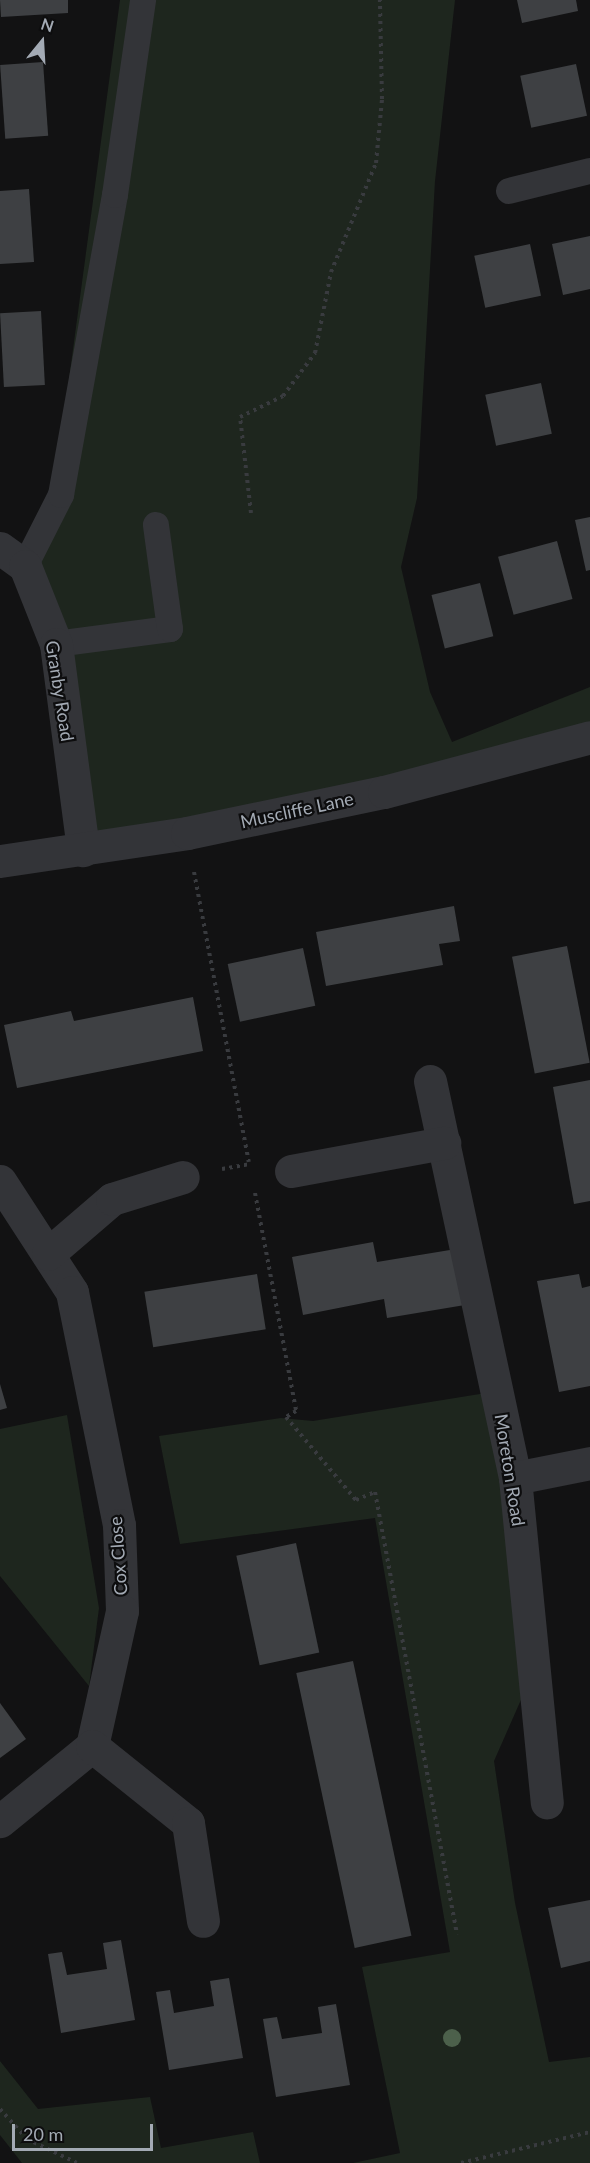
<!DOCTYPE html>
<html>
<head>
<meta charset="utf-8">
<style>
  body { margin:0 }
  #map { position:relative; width:590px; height:2163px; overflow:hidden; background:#121213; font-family:Lato,sans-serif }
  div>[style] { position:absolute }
  .green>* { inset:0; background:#1e261e }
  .building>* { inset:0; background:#3e4043; transform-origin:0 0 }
  .path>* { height:4px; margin-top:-2px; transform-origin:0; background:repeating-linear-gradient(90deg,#393b3f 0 3px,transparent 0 7.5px) }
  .service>* { height:26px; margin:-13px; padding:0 13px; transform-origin:13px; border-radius:13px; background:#333438 }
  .minor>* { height:33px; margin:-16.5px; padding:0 16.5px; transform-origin:16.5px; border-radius:16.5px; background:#333438 }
  .trees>* { width:18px; height:18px; margin:-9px; border-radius:50%; background:#4c604b }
  span { translate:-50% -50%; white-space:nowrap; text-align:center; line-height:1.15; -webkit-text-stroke:4.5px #0d0d0e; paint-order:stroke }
  .street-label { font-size:18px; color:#a3aab4 }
  .north { position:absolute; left:12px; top:12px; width:60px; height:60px; -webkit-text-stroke:4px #0d0d0e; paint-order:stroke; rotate:18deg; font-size:16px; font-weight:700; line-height:24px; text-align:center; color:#a3aab4 }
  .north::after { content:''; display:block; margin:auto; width:21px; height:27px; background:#a3aab4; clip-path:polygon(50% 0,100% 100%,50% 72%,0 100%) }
  .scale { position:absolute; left:12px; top:2124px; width:141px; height:27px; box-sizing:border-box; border:3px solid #a3aab4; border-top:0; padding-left:8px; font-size:18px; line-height:21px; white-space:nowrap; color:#a3aab4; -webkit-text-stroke:4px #0d0d0e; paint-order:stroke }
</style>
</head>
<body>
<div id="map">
  <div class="green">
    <i style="clip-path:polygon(120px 0,455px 0,435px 181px,417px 498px,401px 567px,430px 692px,452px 742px,590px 687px,590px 737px,83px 850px,25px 566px,61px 495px,69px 379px)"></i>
    <i style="clip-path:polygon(486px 1393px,531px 1677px,494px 1761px,515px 1903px,549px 2062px,590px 2057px,590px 2163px,353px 2163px,400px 2153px,362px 1967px,450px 1952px,375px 1518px,180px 1544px,159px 1436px,281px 1418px,313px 1421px)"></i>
    <i style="clip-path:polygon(67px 1415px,99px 1608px,89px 1686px,0 1576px,0 1429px)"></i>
    <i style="clip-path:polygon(0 2061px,38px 2109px,150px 2097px,161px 2148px,253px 2132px,260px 2163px,22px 2163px,0 2135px)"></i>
  </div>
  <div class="building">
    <i style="clip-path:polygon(0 0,68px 0,68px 13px,1px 17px)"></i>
    <i style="clip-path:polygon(517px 0,576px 0,578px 11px,522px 23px)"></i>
    <i style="left:43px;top:62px;width:74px;height:43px;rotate:86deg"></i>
    <i style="left:576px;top:64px;width:53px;height:57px;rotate:78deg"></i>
    <i style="clip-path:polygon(29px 189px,34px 262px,0 264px,0 191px)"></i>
    <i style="clip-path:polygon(590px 236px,590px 289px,563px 295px,552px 244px)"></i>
    <i style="left:530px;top:244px;width:53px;height:57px;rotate:78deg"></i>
    <i style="left:41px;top:311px;width:74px;height:41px;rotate:87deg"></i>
    <i style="left:541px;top:383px;width:52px;height:57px;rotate:78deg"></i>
    <i style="clip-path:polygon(590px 517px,590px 570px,586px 571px,575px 520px)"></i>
    <i style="left:557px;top:541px;width:60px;height:61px;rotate:75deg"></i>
    <i style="left:480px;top:583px;width:55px;height:50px;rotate:76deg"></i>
    <i style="clip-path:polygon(454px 906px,460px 941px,439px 944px,443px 965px,326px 986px,316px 932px)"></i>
    <i style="left:567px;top:946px;width:119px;height:56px;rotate:79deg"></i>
    <i style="left:303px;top:948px;width:59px;height:77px;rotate:78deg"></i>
    <i style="clip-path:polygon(193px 997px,203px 1051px,17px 1088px,4px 1025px,71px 1011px,74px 1021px)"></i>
    <i style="clip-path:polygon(590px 1080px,590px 1201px,574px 1204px,553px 1087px)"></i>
    <i style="clip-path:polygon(373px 1242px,377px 1262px,456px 1249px,465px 1305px,387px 1318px,384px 1299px,303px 1315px,292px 1257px)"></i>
    <i style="left:257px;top:1274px;width:56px;height:114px;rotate:81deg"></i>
    <i style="clip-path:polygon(579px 1274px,582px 1288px,590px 1286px,590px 1386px,559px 1392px,537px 1281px)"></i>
    <i style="clip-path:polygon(0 1384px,7px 1408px,0 1410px)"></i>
    <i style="left:296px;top:1543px;width:112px;height:61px;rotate:78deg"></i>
    <i style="left:353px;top:1661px;width:281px;height:58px;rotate:78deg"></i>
    <i style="clip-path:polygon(0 1703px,26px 1739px,0 1758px)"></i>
    <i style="clip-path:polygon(590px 1900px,590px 1961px,561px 1968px,548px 1908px)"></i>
    <i style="clip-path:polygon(121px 1940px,135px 2020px,61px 2033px,48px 1954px,62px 1952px,67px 1975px,107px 1969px,103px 1943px)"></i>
    <i style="clip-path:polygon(229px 1978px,243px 2058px,169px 2070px,156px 1992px,170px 1990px,174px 2013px,214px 2006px,210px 1981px)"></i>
    <i style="clip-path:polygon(336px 2004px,350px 2085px,276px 2097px,263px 2019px,277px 2017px,282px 2039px,322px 2033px,318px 2007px)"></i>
  </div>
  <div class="path">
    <i style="left:251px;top:513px;width:97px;rotate:-96.5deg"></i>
    <i style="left:240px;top:417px;width:48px;rotate:-26deg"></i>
    <i style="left:283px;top:396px;width:54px;rotate:-53.3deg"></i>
    <i style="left:315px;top:353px;width:83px;rotate:-78.8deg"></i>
    <i style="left:331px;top:272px;width:118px;rotate:-67.6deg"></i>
    <i style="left:376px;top:163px;width:64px;rotate:-84.6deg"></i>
    <i style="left:382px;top:99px;width:99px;rotate:-91.2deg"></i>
    <i style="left:194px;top:872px;width:295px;rotate:79.3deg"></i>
    <i style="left:222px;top:1169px;width:28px;rotate:-10deg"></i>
    <i style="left:255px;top:1193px;width:222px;rotate:79.3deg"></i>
    <i style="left:296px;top:1411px;width:12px;rotate:149deg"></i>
    <i style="left:286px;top:1417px;width:109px;rotate:49.9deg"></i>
    <i style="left:356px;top:1500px;width:21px;rotate:-23deg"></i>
    <i style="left:375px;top:1492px;width:450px;rotate:79.5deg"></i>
    <i style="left:0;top:2109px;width:40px;rotate:48deg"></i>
    <i style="left:27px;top:2139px;width:55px;rotate:25.6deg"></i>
    <i style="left:461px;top:2163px;width:133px;rotate:-13.5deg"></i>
  </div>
  <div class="service">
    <i style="left:509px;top:191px;width:83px;rotate:-13.9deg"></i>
    <i style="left:25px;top:566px;width:80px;rotate:-63.1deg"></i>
    <i style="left:61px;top:495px;width:305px;rotate:-79.8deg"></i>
    <i style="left:115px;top:195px;width:197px;rotate:-81.8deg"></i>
    <i style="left:56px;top:644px;width:115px;rotate:-7.5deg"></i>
    <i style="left:170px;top:629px;width:105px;rotate:-97.7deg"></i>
  </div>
  <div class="minor">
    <i style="left:0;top:548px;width:31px;rotate:36deg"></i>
    <i style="left:25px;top:566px;width:84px;rotate:68.3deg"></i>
    <i style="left:56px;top:644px;width:208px;rotate:82.5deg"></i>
    <i style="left:0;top:861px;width:189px;rotate:-8.5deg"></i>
    <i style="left:187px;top:833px;width:201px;rotate:-11.8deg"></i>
    <i style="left:384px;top:792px;width:213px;rotate:-14.9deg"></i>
    <i style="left:430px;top:1081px;width:406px;rotate:77.9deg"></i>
    <i style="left:515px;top:1478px;width:326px;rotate:84.4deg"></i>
    <i style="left:291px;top:1171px;width:156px;rotate:-10.4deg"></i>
    <i style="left:0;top:1181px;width:132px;rotate:57deg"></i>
    <i style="left:72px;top:1292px;width:238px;rotate:78.6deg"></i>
    <i style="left:119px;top:1525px;width:86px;rotate:88deg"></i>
    <i style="left:122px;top:1611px;width:138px;rotate:102.5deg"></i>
    <i style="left:92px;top:1746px;width:119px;rotate:140.8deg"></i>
    <i style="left:48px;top:1254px;width:84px;rotate:-40.7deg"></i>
    <i style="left:112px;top:1199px;width:74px;rotate:-17.2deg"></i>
    <i style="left:515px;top:1478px;width:76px;rotate:-11.3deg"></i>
    <i style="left:92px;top:1746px;width:123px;rotate:38.7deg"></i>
    <i style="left:188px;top:1823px;width:99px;rotate:81.3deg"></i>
  </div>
  <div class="trees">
    <i style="left:452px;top:2038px"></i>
  </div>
  <div class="street-label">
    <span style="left:60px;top:691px;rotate:81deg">Granby Road</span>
    <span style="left:297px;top:810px;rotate:-12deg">Muscliffe Lane</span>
    <span style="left:510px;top:1470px;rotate:81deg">Moreton Road</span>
    <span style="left:118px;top:1556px;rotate:-94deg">Cox Close</span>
  </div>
  <div class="north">N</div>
  <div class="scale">20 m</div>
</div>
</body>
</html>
